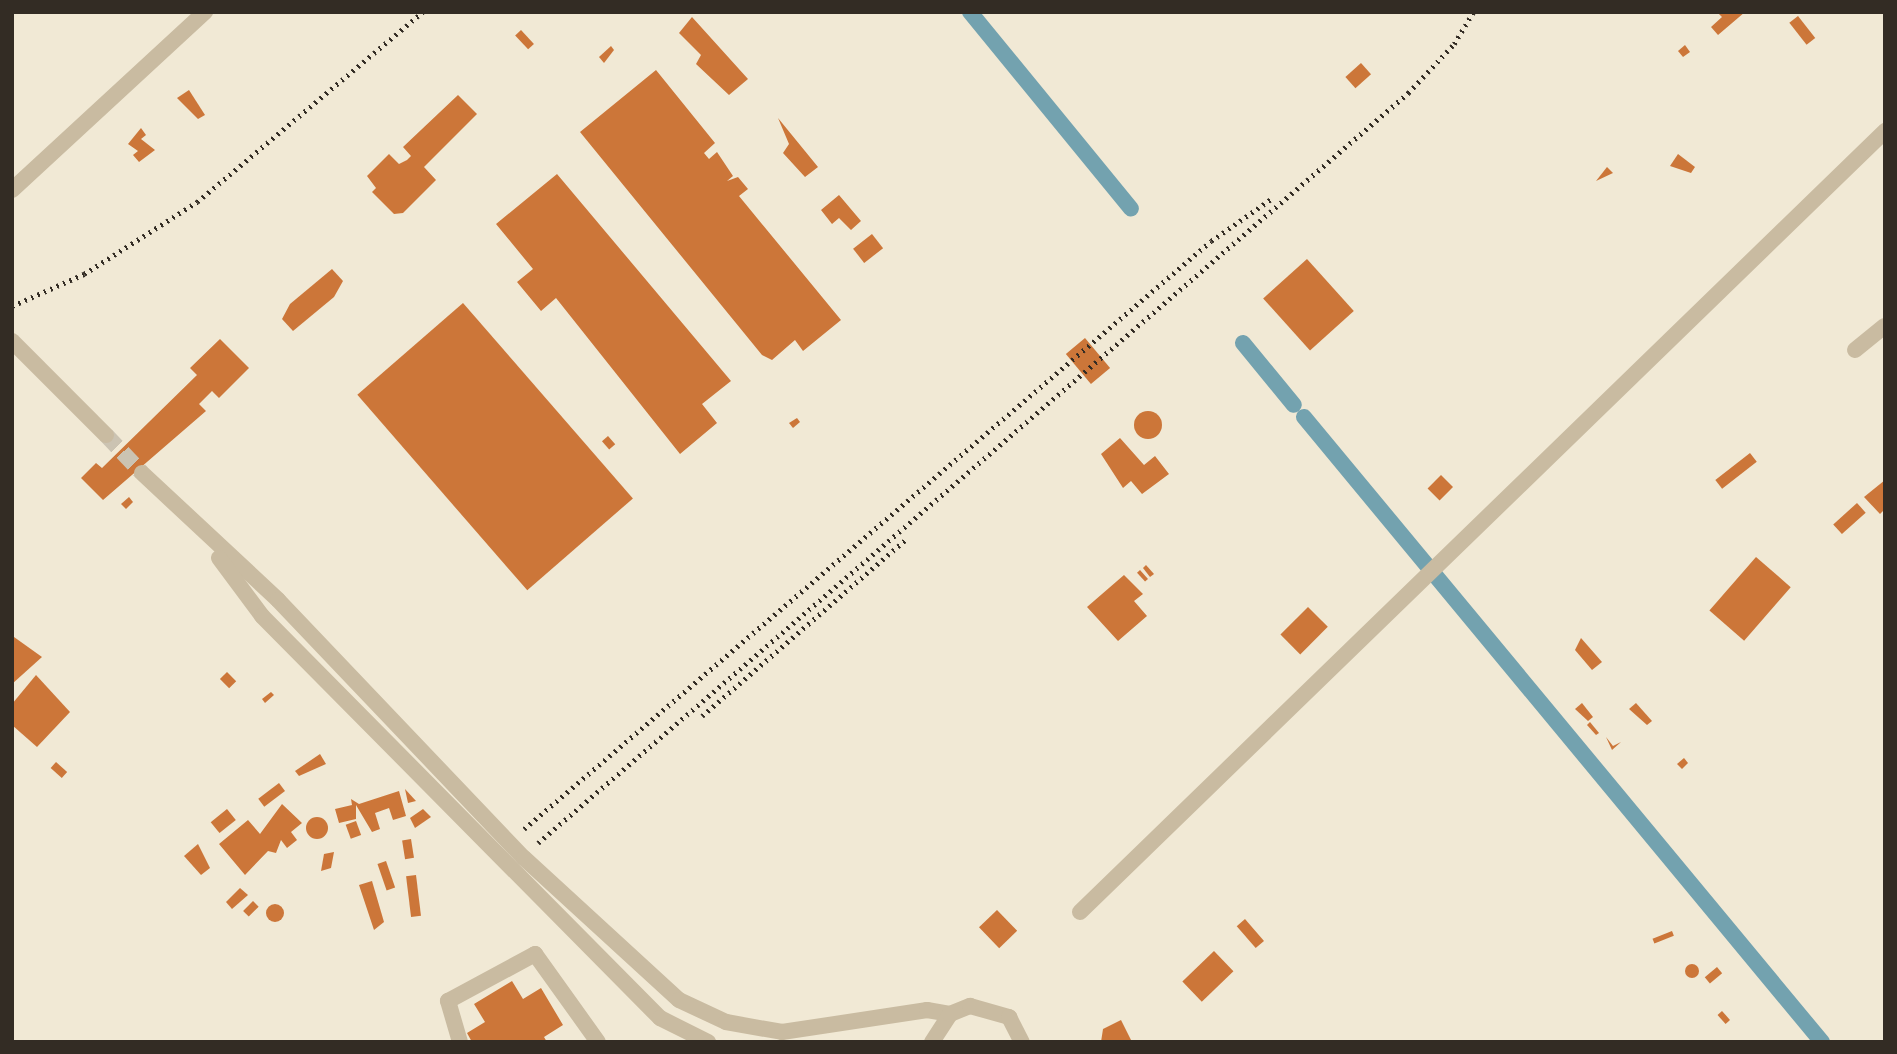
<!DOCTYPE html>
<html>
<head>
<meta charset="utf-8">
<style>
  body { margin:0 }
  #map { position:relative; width:1897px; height:1054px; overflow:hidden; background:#f1e9d5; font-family:Roboto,sans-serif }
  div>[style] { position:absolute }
  .canal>* { height:16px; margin:-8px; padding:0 8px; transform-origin:8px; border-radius:8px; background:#73a2af }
  .building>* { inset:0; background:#cc7639; transform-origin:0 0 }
  .round { border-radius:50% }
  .minor-tunnel>* { height:16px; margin-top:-8px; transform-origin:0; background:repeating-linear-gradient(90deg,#cbc3b2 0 16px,transparent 0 24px) }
  .minor>* { height:16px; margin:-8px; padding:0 8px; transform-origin:8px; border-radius:8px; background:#c9bba1 }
  .rail>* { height:4.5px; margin-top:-2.25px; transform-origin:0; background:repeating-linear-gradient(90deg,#332c24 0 2px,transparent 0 7px) }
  span { translate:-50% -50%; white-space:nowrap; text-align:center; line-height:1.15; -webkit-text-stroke:5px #f9f3e1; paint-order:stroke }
  .frame { position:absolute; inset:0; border:14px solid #332c24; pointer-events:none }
</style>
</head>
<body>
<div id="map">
  <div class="canal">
    <i style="left:970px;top:12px;width:254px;rotate:50.7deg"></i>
    <i style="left:1243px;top:343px;width:80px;rotate:50.6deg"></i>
    <i style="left:1304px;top:417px;width:812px;rotate:50.35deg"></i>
  </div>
  <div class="building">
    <i style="clip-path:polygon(1717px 12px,1745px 12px,1718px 35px,1711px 27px,1722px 17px)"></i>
    <i style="left:1798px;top:16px;width:28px;height:11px;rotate:52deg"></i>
    <i style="clip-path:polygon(692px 17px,748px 79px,729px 95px,696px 64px,701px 55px,679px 33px)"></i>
    <i style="left:521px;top:30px;width:19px;height:8px;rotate:47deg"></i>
    <i style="clip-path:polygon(1685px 45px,1690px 52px,1683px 57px,1678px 51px)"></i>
    <i style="clip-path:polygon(611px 46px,614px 50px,604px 63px,599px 57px)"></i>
    <i style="left:1361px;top:63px;width:15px;height:21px;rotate:48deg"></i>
    <i style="clip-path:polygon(656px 70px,715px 143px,704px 153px,709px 159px,717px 152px,733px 176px,727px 181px,738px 177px,748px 189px,739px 196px,841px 320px,803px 351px,795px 340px,772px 360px,762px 355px,580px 132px)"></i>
    <i style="clip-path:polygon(189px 90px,205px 115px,198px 119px,177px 98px)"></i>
    <i style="clip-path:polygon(458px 95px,477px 114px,424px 167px,436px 180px,403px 213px,394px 214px,372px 192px,376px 188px,367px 176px,389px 154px,399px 164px,407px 160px,411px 156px,403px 147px)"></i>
    <i style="clip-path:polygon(778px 118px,818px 167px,805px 177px,783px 153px,789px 144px)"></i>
    <i style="clip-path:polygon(141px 128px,146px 135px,141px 139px,155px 150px,139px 162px,133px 155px,138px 151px,128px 144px)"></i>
    <i style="clip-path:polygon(1678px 154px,1695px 167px,1691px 173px,1670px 166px)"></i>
    <i style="clip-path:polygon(1607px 167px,1613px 173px,1596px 181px)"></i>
    <i style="clip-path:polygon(557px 174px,731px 381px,702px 404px,717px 423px,680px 454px,556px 298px,541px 311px,517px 282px,533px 269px,496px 224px)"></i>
    <i style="clip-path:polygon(839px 195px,861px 221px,851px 230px,839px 218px,832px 224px,821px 210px)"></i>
    <i style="left:872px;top:234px;width:18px;height:24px;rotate:52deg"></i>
    <i style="left:1307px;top:259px;width:70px;height:59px;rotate:48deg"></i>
    <i style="clip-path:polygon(332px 269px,343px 281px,334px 297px,293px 331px,282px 319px,290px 304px)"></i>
    <i style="left:463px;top:303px;width:259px;height:140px;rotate:49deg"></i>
    <i style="left:1085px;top:338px;width:39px;height:25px;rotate:50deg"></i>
    <i style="clip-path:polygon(220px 339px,249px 368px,219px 398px,212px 391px,199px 404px,206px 411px,103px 500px,81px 478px,96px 463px,102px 468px,197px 375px,190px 368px)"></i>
    <i class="round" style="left:1134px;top:411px;width:28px;height:28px"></i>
    <i style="clip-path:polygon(797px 418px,800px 422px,793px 428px,789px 423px)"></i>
    <i style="left:608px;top:436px;width:11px;height:8px;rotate:49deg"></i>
    <i style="clip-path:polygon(1120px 438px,1144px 465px,1155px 456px,1169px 474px,1142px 494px,1131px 481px,1123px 488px,1101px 454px)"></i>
    <i style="left:1750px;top:453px;width:11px;height:44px;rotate:52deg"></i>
    <i style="left:1441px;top:475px;width:17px;height:19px;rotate:45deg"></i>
    <i style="clip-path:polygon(1885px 480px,1885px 509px,1880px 514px,1864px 497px)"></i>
    <i style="clip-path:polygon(129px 497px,133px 502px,126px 509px,121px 504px)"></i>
    <i style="left:1857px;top:503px;width:13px;height:32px;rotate:48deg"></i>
    <i style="left:1756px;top:557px;width:46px;height:71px;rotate:41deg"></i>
    <i style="clip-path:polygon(1146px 565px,1154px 574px,1150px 577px,1143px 568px)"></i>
    <i style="left:1140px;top:570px;width:12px;height:4px;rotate:48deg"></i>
    <i style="clip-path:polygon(1124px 575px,1143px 594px,1134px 601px,1147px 616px,1118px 641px,1087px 607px)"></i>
    <i style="left:1308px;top:607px;width:28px;height:39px;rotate:45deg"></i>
    <i style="clip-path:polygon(14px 637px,42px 657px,12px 684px,12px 639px)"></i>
    <i style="clip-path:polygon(1581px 638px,1602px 662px,1592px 670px,1575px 650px)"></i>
    <i style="left:227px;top:672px;width:13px;height:10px;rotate:45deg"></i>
    <i style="clip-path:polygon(36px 675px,70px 712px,37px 747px,12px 725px,12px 704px)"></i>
    <i style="clip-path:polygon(271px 692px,274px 695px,265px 703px,262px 699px)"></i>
    <i style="clip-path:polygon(1582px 703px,1593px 717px,1588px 721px,1575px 709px)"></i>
    <i style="clip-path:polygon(1636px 703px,1652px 721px,1647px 725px,1629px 709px)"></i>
    <i style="clip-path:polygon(1590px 722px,1599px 733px,1596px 735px,1587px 725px)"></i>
    <i style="clip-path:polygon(1606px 737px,1613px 746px,1621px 742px,1612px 750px)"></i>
    <i style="clip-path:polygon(320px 754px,326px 764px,299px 776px,295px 771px)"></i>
    <i style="clip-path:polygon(1684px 758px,1688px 763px,1682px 769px,1677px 764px)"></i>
    <i style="left:56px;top:762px;width:15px;height:8px;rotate:42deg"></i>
    <i style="left:279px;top:783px;width:10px;height:26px;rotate:53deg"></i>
    <i style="clip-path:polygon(405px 789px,416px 801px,408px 803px)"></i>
    <i style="clip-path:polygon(399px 791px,406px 816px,393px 820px,389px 808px,375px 813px,380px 829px,372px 832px,356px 805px,356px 819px,339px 823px,335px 809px,352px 805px,351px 799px,359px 804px)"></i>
    <i style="clip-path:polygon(282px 804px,302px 823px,291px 832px,297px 840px,287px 848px,281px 840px,276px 853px,268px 851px,245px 875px,219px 844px,248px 820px,260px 834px)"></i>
    <i style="left:227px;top:809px;width:14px;height:21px;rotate:51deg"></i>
    <i style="clip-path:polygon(423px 809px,431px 817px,415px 828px,410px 818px)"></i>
    <i class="round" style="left:306px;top:817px;width:22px;height:22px"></i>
    <i style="left:356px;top:821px;width:15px;height:11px;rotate:70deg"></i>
    <i style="left:411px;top:839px;width:19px;height:9px;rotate:81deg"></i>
    <i style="clip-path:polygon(198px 844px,210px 868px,201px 875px,184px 856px)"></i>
    <i style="clip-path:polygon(334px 852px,331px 868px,321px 871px,324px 854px)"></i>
    <i style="left:386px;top:861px;width:28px;height:9px;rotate:71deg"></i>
    <i style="left:416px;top:875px;width:41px;height:10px;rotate:83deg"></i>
    <i style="clip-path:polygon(372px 881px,384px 922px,374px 930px,359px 885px)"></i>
    <i style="clip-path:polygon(240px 888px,248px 895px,232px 909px,226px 902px)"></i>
    <i style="left:253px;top:901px;width:8px;height:14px;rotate:45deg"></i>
    <i class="round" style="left:266px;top:904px;width:18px;height:18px"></i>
    <i style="left:997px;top:910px;width:29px;height:25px;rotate:46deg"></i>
    <i style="left:1245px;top:919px;width:29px;height:11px;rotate:49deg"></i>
    <i style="left:1672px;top:931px;width:5px;height:21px;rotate:68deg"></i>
    <i style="left:1214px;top:951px;width:28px;height:44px;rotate:46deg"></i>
    <i class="round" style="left:1685px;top:964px;width:14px;height:14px"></i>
    <i style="left:1717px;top:967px;width:8px;height:16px;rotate:50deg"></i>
    <i style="clip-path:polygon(512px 981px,523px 999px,541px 988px,563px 1025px,544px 1037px,547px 1042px,472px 1042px,467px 1033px,485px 1022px,474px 1004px)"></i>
    <i style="left:1722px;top:1011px;width:12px;height:6px;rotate:48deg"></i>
    <i style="clip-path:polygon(1121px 1020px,1132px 1042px,1101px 1042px,1103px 1029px)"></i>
  </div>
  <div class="minor-tunnel">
    <i style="left:106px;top:435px;width:52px;rotate:46.5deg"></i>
  </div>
  <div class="minor">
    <i style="left:12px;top:190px;width:263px;rotate:-42.7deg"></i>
    <i style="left:12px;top:341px;width:133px;rotate:45deg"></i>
    <i style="left:1855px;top:350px;width:38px;rotate:-39deg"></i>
    <i style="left:142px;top:473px;width:186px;rotate:43deg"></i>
    <i style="left:278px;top:600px;width:356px;rotate:46.4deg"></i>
    <i style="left:524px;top:858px;width:210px;rotate:42.5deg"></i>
    <i style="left:679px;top:1000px;width:52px;rotate:25.1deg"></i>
    <i style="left:726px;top:1022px;width:57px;rotate:10.1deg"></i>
    <i style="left:782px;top:1032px;width:147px;rotate:-8.6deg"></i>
    <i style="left:927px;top:1010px;width:23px;rotate:10deg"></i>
    <i style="left:219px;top:558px;width:72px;rotate:53.4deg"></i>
    <i style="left:262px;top:616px;width:566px;rotate:45.29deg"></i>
    <i style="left:660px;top:1018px;width:54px;rotate:26.6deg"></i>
    <i style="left:1080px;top:912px;width:1122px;rotate:-44.13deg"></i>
    <i style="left:460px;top:1042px;width:43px;rotate:-106.3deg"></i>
    <i style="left:448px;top:1001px;width:99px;rotate:-28.4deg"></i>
    <i style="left:535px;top:954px;width:108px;rotate:54.4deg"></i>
    <i style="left:932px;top:1042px;width:33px;rotate:-57deg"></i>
    <i style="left:950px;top:1014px;width:22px;rotate:-22deg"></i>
    <i style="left:970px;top:1006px;width:41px;rotate:15.8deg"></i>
    <i style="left:1009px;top:1017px;width:28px;rotate:63deg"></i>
  </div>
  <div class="rail">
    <i style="left:12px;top:306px;width:79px;rotate:-24deg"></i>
    <i style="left:84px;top:274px;width:134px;rotate:-32.5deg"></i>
    <i style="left:197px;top:202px;width:295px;rotate:-40.1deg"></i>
    <i style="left:702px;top:716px;width:270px;rotate:-40.9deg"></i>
    <i style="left:524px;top:829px;width:904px;rotate:-40.56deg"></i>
    <i style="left:1211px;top:241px;width:73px;rotate:-35deg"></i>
    <i style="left:538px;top:843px;width:1149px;rotate:-40.76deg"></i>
    <i style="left:1408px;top:93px;width:67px;rotate:-46.8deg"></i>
    <i style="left:1454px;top:44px;width:37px;rotate:-59deg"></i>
  </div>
  <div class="frame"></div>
</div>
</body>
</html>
